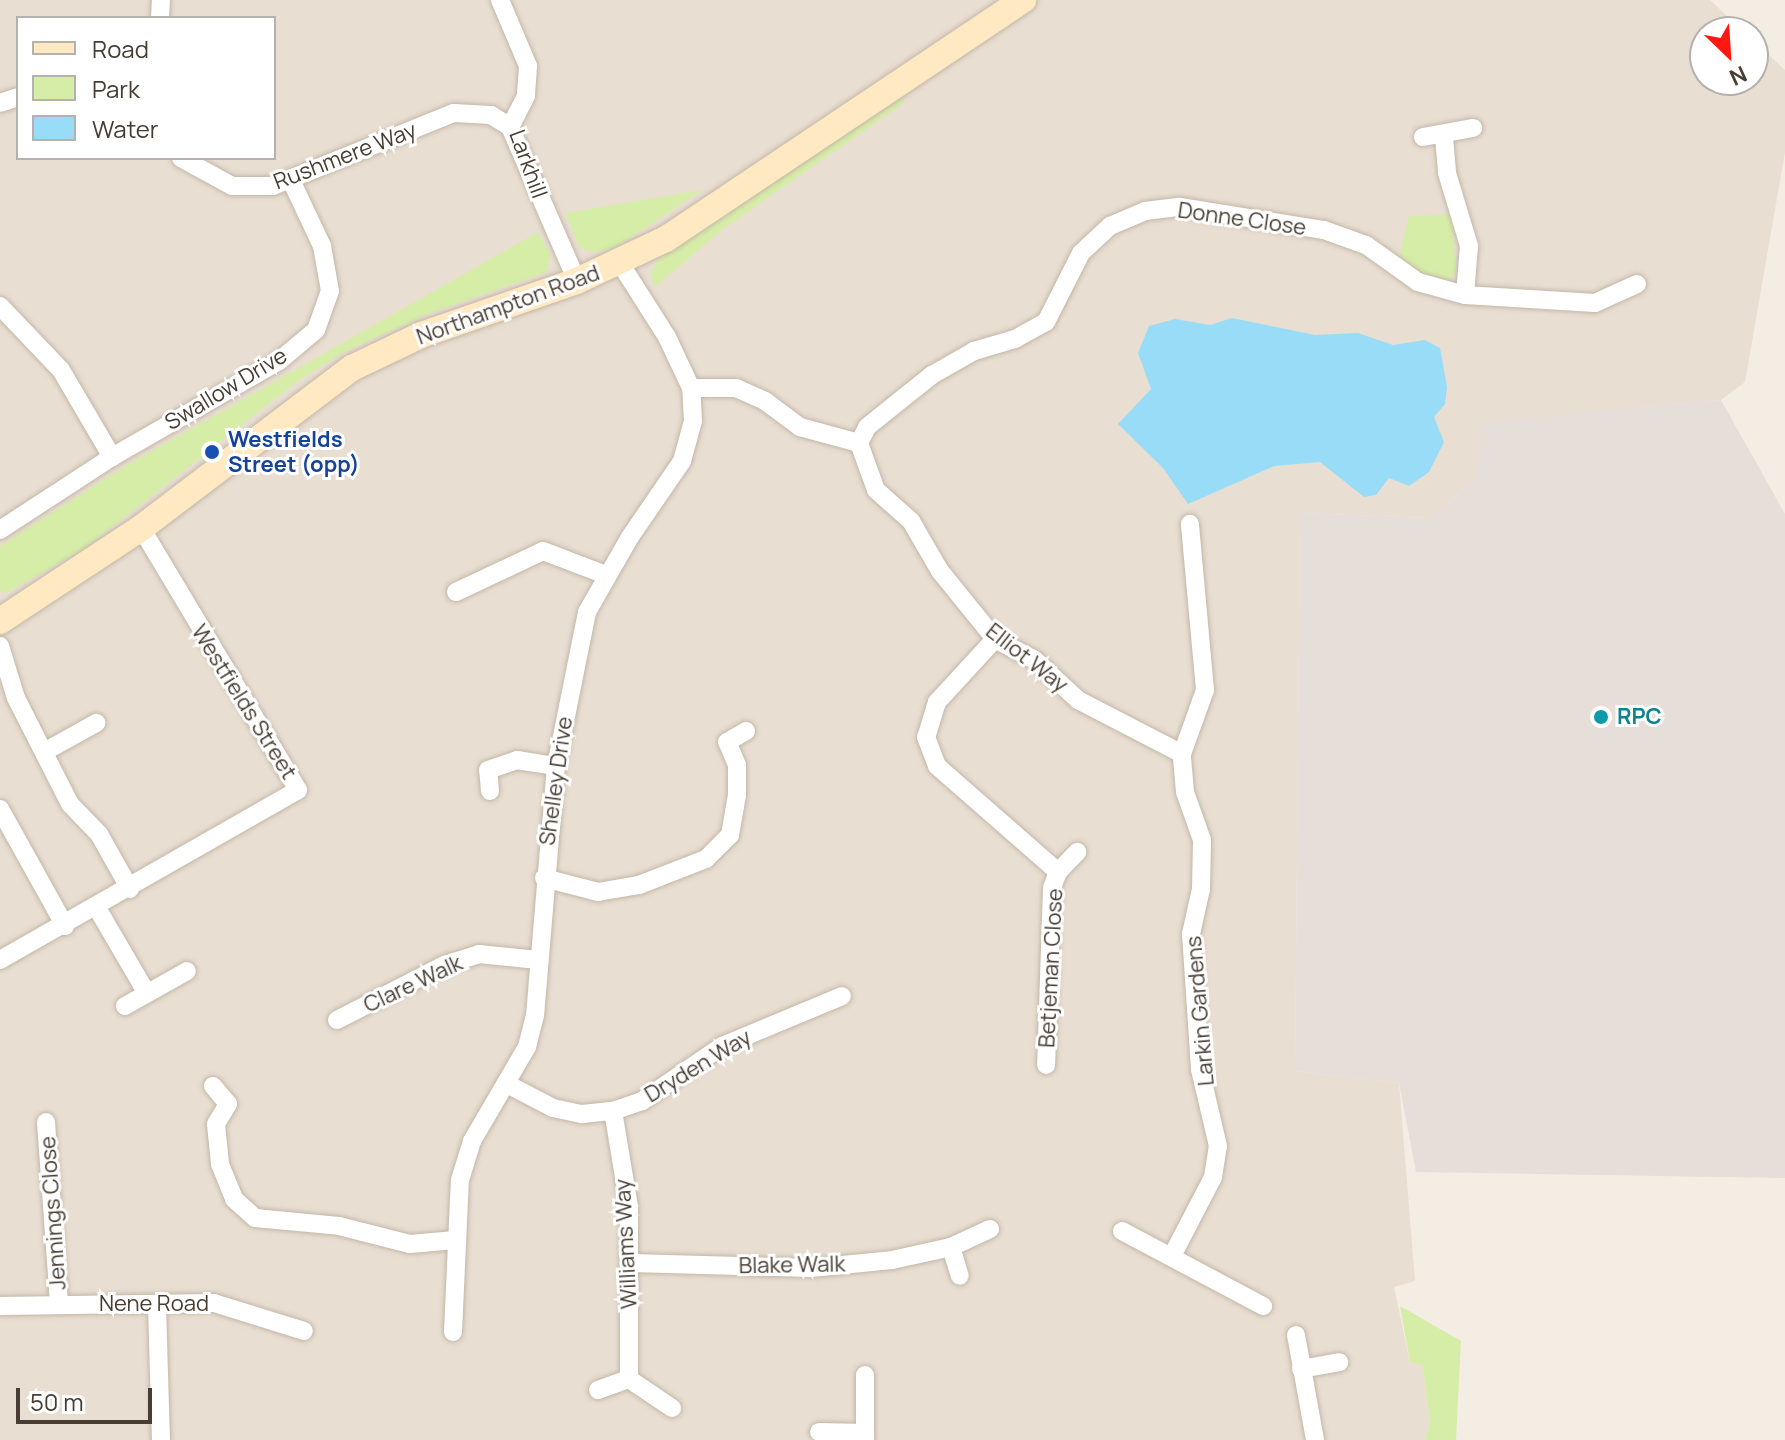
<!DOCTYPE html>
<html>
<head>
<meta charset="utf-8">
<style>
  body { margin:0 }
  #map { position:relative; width:1785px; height:1440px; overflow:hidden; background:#f4ede4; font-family:Manrope,sans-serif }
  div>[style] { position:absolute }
  .residential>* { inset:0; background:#e8ded1 }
  .industrial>* { inset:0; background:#e6ded9 }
  .green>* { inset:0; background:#d6eda8 }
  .water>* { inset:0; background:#99dcf8 }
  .roads { filter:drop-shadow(0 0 2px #c3b7a8) drop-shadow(0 0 2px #c3b7a8) }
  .street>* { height:18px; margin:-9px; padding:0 9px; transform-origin:9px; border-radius:9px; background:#fff }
  .secondary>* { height:26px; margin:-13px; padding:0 13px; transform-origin:13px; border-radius:13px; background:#ffe9c3 }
  .dots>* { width:22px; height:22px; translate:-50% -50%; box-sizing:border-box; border:4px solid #fff; border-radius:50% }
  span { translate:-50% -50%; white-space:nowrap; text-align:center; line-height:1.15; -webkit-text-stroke:6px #fff; paint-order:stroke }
  .street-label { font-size:22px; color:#473d33 }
  .transit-label { font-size:22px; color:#164399; font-weight:700 }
  .left { translate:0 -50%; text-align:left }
  .culture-label { font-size:22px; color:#0d838f; font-weight:700 }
  .legend { position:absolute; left:16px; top:16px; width:260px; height:144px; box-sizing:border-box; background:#fff; border:2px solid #b5b1ad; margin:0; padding:10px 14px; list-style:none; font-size:24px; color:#473d33 }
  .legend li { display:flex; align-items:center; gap:16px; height:40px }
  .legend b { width:40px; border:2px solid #b5b1ad }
  .north { position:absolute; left:1689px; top:16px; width:80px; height:80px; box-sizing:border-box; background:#fff; border:2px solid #b5b1ad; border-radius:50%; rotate:155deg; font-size:22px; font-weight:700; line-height:32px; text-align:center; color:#473d33 }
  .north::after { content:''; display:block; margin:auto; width:28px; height:36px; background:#ff1710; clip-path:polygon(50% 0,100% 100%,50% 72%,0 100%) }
  .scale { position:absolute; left:16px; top:1388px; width:136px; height:36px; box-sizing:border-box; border:4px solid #473d33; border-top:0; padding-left:10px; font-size:24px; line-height:28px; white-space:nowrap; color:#473d33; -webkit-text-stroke:6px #fff; paint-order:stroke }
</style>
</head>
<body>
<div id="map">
  <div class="residential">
    <i style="clip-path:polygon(evenodd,0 0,1710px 0,1744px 32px,1705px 32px,1705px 80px,1753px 80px,1753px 40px,1785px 70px,1785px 152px,1745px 382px,1721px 400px,1481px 423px,1477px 478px,1430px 518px,1300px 513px,1295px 1071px,1399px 1083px,1415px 1281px,1394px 1287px,1410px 1362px,1423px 1366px,1430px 1424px,1425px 1440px,0 1440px,0 0,18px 18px,274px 18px,274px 158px,18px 158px,18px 18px)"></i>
  </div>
  <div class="industrial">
    <i style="clip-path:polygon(1721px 400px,1785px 514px,1785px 1178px,1416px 1172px,1399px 1083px,1295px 1071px,1300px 513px,1430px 518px,1477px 478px,1480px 423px)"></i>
  </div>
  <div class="green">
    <i style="clip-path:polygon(898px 92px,904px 103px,723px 229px,655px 287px,650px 274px,662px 253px)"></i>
    <i style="clip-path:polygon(702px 190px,615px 248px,593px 252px,580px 248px,565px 213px)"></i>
    <i style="clip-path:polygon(1452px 214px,1456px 273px,1445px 285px,1406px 266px,1400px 253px,1409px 216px)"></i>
    <i style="clip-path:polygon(538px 232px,550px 254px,547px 272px,430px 313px,342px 353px,298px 381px,84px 549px,6px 593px,0 591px,0 546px,117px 471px)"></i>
    <i style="clip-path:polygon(1400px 1306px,1461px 1341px,1456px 1440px,1425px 1440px,1430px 1424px,1423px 1366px,1410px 1362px)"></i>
  </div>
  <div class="water">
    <i style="clip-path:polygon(1232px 318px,1315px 335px,1358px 333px,1393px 345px,1425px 340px,1440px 348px,1447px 387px,1445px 404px,1434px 417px,1444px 442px,1429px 472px,1409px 486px,1389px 478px,1376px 495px,1364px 497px,1320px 462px,1274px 466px,1188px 504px,1163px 468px,1118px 424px,1151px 389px,1138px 353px,1149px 326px,1175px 319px,1210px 325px)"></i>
  </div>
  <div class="roads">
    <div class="street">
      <i style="left:500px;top:0;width:72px;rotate:67deg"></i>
      <i style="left:528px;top:66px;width:30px;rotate:94deg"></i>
      <i style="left:526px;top:96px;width:35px;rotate:117deg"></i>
      <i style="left:510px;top:127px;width:168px;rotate:66.5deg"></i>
      <i style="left:160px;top:18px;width:18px;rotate:-87deg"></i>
      <i style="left:0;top:103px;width:19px;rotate:-18deg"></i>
      <i style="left:1423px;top:137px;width:51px;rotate:-10.2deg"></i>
      <i style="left:1444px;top:137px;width:36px;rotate:85deg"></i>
      <i style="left:1447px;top:173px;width:76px;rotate:73.2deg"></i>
      <i style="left:1469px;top:246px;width:49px;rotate:94.7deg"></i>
      <i style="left:181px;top:158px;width:58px;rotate:28.8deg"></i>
      <i style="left:232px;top:186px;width:41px"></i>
      <i style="left:273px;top:186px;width:195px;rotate:-22deg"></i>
      <i style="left:454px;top:113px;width:37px;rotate:3deg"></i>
      <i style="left:491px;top:115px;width:22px;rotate:32deg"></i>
      <i style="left:0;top:306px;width:88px;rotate:46.4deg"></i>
      <i style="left:61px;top:370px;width:101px;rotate:59.6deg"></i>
      <i style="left:691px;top:388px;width:45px"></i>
      <i style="left:736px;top:388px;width:32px;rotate:24deg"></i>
      <i style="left:765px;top:401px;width:44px;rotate:36.6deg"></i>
      <i style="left:800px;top:427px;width:61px;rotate:15.2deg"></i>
      <i style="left:859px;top:443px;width:18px;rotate:-63deg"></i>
      <i style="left:867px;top:427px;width:83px;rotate:-38.7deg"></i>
      <i style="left:932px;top:375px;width:48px;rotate:-29.7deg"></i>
      <i style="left:974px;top:351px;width:43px;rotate:-16.3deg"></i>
      <i style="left:1015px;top:339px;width:35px;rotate:-29deg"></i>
      <i style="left:1046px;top:322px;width:77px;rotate:-63.1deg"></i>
      <i style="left:1081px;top:253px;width:40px;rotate:-43deg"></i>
      <i style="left:1110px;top:226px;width:38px;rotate:-23deg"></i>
      <i style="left:1145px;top:211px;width:35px;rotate:-7deg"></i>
      <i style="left:1180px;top:207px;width:146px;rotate:9.1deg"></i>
      <i style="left:1324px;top:230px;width:45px;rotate:19.7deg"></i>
      <i style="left:1366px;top:245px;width:64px;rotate:35.4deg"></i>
      <i style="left:1418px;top:282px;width:49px;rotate:15.5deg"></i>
      <i style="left:1465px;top:295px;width:130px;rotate:3.5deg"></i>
      <i style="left:1595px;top:303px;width:46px;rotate:-24.3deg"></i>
      <i style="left:859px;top:443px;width:50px;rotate:70.1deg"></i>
      <i style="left:876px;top:490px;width:47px;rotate:41.5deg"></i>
      <i style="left:911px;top:521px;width:58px;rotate:59.9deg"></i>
      <i style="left:940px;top:571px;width:87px;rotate:51deg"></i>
      <i style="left:995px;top:639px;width:45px;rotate:27.7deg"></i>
      <i style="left:1035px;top:660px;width:59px;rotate:42.9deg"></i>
      <i style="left:1078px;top:700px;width:117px;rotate:27.4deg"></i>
      <i style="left:0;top:530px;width:134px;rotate:-33.1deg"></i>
      <i style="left:112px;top:457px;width:193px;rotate:-29.9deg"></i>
      <i style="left:279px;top:361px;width:48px;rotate:-40deg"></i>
      <i style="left:316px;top:330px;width:41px;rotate:-70.3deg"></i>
      <i style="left:330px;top:291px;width:46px;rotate:-100.1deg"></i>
      <i style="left:322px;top:246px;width:73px;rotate:-115.2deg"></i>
      <i style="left:456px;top:592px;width:96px;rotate:-25.2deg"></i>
      <i style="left:543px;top:551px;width:67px;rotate:20.9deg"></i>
      <i style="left:995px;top:639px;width:86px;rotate:132.6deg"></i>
      <i style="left:937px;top:702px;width:37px;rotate:107deg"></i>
      <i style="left:926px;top:737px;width:31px;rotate:69deg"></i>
      <i style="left:937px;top:766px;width:161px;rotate:41.2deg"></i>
      <i style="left:1058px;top:872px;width:17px;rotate:111deg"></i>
      <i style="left:1052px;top:888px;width:177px;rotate:91.9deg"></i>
      <i style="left:0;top:646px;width:54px;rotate:72.9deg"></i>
      <i style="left:16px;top:698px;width:119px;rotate:63deg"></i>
      <i style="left:70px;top:804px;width:42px;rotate:46deg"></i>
      <i style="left:99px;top:834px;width:63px;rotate:60.6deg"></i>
      <i style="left:44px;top:752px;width:60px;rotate:-29.1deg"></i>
      <i style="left:490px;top:791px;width:21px;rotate:-95deg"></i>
      <i style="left:488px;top:770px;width:31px;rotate:-19deg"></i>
      <i style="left:517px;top:760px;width:39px;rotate:9deg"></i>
      <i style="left:0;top:809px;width:134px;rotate:60.9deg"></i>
      <i style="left:1058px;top:872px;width:28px;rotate:-46deg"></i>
      <i style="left:544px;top:878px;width:56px;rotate:14.5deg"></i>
      <i style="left:598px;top:892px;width:42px;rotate:-9.7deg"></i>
      <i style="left:639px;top:885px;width:72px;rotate:-21.2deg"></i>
      <i style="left:706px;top:859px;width:34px;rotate:-45deg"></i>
      <i style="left:730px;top:835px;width:41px;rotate:-80.1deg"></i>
      <i style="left:737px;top:795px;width:30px;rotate:-90deg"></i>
      <i style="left:737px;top:765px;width:25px;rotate:-113deg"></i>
      <i style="left:727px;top:742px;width:22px;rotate:-30deg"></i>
      <i style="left:97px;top:908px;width:95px;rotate:59.7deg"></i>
      <i style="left:0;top:960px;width:343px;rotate:-29.7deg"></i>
      <i style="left:298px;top:790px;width:305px;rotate:-120.9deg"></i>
      <i style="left:125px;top:1006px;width:71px;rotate:-29.4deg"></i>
      <i style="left:337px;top:1020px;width:120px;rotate:-27.2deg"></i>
      <i style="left:444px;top:965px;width:37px;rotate:-17deg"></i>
      <i style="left:479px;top:954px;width:59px;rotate:5.8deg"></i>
      <i style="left:507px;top:1084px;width:52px;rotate:27.6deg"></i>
      <i style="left:553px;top:1108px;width:30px;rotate:12deg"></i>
      <i style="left:582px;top:1114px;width:31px;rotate:-6deg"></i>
      <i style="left:613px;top:1111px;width:31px;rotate:-19deg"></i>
      <i style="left:642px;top:1101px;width:97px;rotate:-34.5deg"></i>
      <i style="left:722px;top:1046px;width:130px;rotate:-22.6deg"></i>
      <i style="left:213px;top:1086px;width:23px;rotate:50deg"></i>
      <i style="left:228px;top:1104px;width:23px;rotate:121deg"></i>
      <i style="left:216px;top:1124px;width:40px;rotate:84.3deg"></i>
      <i style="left:220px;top:1164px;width:38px;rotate:68deg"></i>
      <i style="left:234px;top:1199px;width:28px;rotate:42deg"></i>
      <i style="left:255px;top:1218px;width:84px;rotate:5.4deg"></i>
      <i style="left:339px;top:1226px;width:73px;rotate:14.2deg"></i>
      <i style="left:410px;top:1244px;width:45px;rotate:-5.1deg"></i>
      <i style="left:613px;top:1111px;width:97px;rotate:80.5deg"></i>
      <i style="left:629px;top:1207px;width:172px;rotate:90deg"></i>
      <i style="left:46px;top:1122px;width:181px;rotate:85.9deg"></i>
      <i style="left:1122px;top:1231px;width:160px;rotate:28deg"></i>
      <i style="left:951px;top:1247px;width:30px;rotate:73deg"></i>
      <i style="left:1173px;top:1254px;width:87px;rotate:-62.5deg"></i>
      <i style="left:1213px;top:1177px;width:31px;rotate:-81deg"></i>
      <i style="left:1218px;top:1146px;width:79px;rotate:-103.2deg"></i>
      <i style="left:1200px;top:1069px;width:135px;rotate:-93.8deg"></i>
      <i style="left:1191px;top:934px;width:46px;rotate:-77.5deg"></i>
      <i style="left:1201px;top:889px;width:49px;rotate:-88.8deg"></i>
      <i style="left:1202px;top:840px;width:51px;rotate:-109.5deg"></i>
      <i style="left:1185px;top:792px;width:38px;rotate:-95deg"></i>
      <i style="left:1182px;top:754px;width:68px;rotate:-70.2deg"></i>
      <i style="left:1205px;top:690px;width:167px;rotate:-95.2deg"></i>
      <i style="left:631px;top:1263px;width:180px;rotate:1.6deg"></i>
      <i style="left:811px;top:1268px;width:81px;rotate:-5.6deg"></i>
      <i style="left:892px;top:1260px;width:60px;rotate:-12.4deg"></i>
      <i style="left:951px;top:1247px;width:43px;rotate:-24.8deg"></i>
      <i style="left:0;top:1306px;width:214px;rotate:-0.8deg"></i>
      <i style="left:214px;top:1303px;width:94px;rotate:17.3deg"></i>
      <i style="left:157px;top:1306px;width:134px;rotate:88.3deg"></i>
      <i style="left:453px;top:1332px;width:152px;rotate:-87.4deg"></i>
      <i style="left:460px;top:1180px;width:41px;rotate:-72.9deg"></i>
      <i style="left:472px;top:1141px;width:109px;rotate:-59.7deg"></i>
      <i style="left:527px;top:1047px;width:32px;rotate:-76deg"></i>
      <i style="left:535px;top:1016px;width:251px;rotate:-85.2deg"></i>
      <i style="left:556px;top:766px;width:157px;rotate:-78.6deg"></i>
      <i style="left:587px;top:612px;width:86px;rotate:-60.2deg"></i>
      <i style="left:630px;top:537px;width:92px;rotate:-55.6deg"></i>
      <i style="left:682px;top:461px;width:41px;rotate:-74.6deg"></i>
      <i style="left:693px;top:421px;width:33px;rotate:-93deg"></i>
      <i style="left:691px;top:388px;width:56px;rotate:-115.2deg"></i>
      <i style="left:667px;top:337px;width:88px;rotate:-122.4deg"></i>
      <i style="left:1296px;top:1335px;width:107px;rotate:79.7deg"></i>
      <i style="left:1301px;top:1369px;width:39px;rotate:-10deg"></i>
      <i style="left:598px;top:1390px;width:33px;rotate:-20deg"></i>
      <i style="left:629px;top:1379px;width:52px;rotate:34deg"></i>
      <i style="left:819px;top:1432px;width:46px;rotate:1.2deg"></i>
      <i style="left:865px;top:1440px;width:65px;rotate:-90deg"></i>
    </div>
    <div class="secondary">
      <i style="left:0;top:621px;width:169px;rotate:-33.4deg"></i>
      <i style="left:141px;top:528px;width:265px;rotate:-37.2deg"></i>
      <i style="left:352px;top:368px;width:76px;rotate:-25.6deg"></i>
      <i style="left:421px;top:335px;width:165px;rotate:-19.1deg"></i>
      <i style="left:577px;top:281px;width:98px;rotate:-25.3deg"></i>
      <i style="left:666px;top:239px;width:430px;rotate:-33.8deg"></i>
    </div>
  </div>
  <div class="dots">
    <i style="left:212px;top:452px;background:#1a4fb4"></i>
    <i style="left:1601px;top:717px;background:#0f9aa8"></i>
  </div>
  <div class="street-label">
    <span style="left:345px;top:156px;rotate:-21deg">Rushmere Way</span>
    <span style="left:528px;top:164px;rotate:70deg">Larkhill</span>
    <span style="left:1242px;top:219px;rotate:8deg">Donne Close</span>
    <span style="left:508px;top:305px;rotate:-20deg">Northampton Road</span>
    <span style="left:226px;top:389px;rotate:-31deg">Swallow Drive</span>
    <span style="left:1027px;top:658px;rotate:38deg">Elliot Way</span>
    <span style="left:244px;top:702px;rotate:58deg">Westfields Street</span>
    <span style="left:556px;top:781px;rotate:-82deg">Shelley Drive</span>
    <span style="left:1051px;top:968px;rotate:-87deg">Betjeman Close</span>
    <span style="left:413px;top:984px;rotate:-25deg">Clare Walk</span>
    <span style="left:1200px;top:1011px;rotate:-95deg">Larkin Gardens</span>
    <span style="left:698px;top:1066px;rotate:-31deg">Dryden Way</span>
    <span style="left:53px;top:1213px;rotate:-94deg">Jennings Close</span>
    <span style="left:626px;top:1244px;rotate:-93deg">Williams Way</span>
    <span style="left:792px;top:1265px;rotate:-1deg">Blake Walk</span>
    <span style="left:154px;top:1304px">Nene Road</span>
  </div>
  <div class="transit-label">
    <span class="left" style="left:228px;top:452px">Westfields<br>Street (opp)</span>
  </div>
  <div class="culture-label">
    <span class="left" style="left:1617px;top:717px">RPC</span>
  </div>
  <ul class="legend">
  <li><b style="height:10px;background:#ffe9c3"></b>Road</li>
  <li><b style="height:22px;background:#d6eda8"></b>Park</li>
  <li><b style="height:22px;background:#99dcf8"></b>Water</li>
  </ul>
  <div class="north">N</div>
  <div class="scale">50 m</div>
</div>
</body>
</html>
